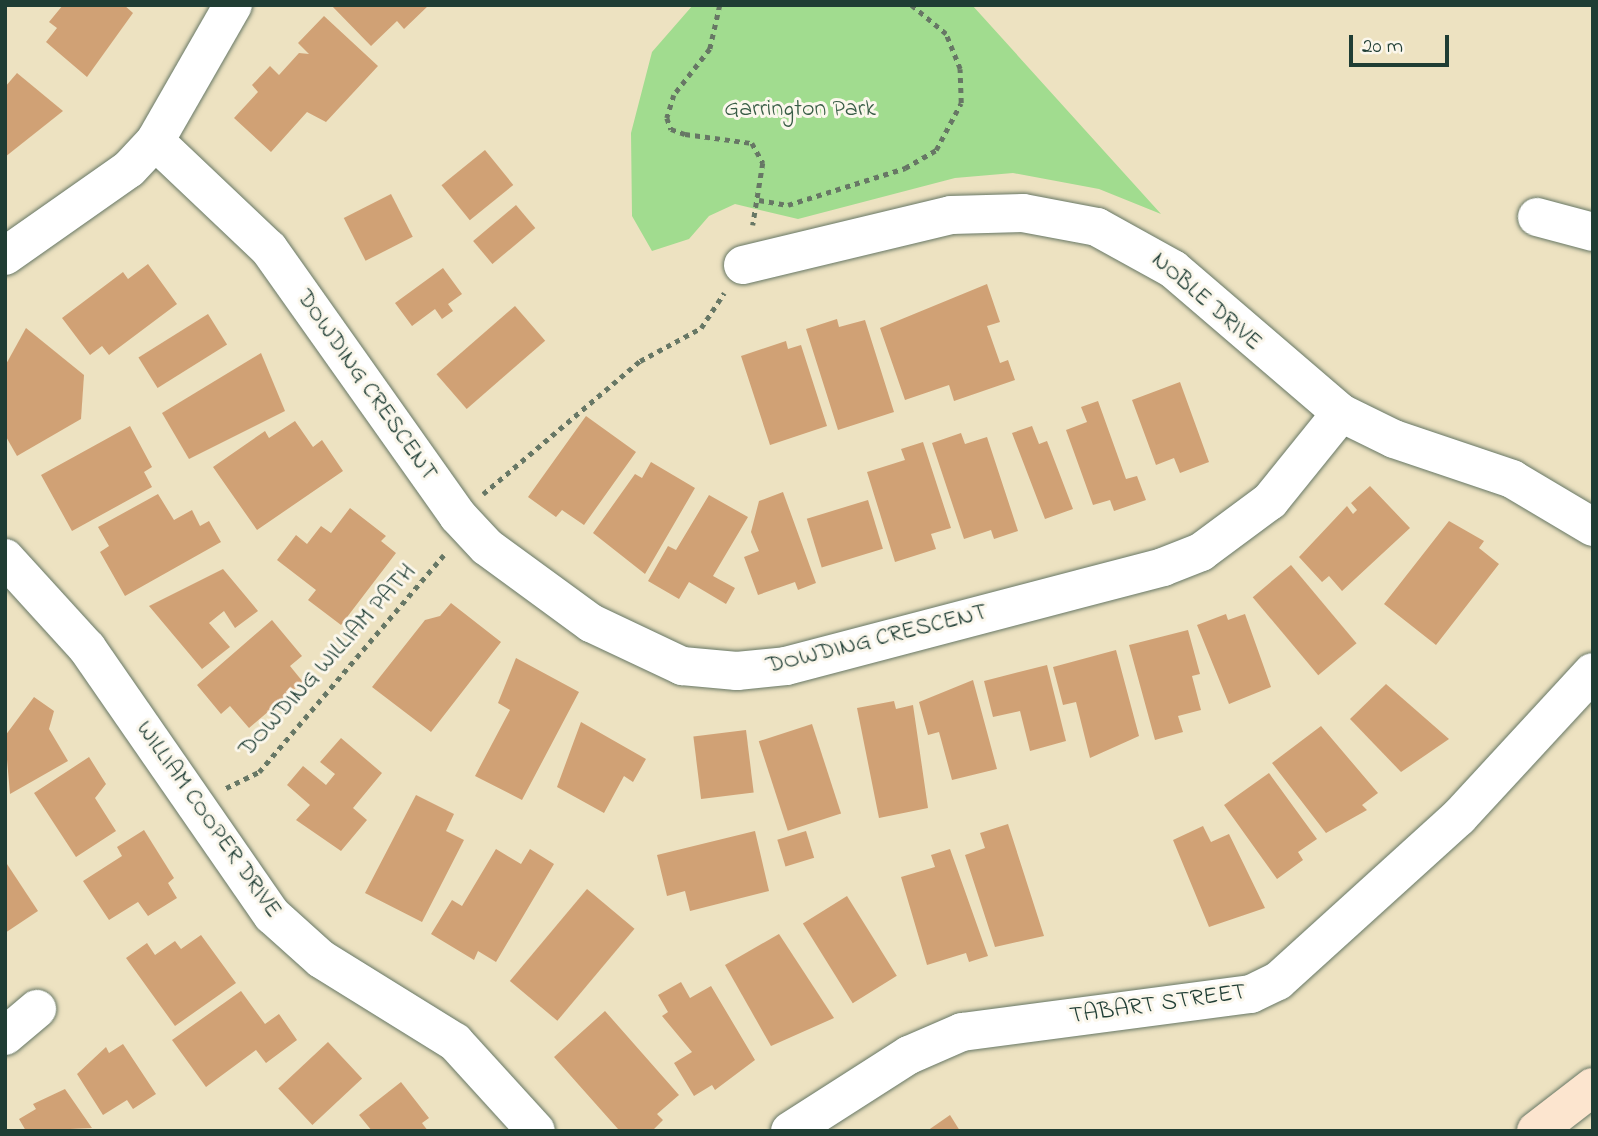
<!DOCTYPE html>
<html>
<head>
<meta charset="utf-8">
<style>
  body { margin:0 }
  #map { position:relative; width:1598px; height:1136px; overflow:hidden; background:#ede2c1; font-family:"Indie Flower",sans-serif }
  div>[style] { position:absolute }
  .green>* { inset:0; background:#a1dc8f }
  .building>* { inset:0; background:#d0a175; transform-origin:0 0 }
  .path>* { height:4.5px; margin-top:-2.25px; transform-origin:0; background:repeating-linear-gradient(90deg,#677765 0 5px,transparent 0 10px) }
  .roads { filter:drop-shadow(0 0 2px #677765) drop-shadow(0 0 2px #677765) }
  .street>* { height:38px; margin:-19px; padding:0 19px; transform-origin:19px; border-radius:19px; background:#fff }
  .secondary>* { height:38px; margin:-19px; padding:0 19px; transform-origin:19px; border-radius:19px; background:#fce5cf }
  span { translate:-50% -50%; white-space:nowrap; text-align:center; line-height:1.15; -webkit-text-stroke:6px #fbf7ec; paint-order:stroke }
  .park-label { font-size:24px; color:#395d46 }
  .street-label { font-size:24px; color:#1f3d34 }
  .frame { position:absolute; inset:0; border:7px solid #1f3d34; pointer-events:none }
  .scale { position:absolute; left:1349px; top:35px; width:100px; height:32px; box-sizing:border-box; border:4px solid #1f3d34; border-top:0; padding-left:9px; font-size:21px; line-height:24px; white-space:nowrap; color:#1f3d34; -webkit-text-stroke:5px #fbf7ec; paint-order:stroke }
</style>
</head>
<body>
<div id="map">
  <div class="green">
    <i style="clip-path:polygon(693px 5px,972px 5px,1161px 214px,1099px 189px,1013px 173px,955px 178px,798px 219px,735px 204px,709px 216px,689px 239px,652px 251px,632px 216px,631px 133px,652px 52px)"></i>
  </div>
  <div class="building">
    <i style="clip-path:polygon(63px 5px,124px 5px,133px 13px,87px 77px,46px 42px,57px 28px,49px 22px)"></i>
    <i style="clip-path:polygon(331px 5px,429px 5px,404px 29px,397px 21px,371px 46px)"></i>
    <i style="clip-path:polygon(324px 16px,378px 66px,326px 122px,307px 112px,271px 152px,234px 118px,258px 92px,252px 85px,270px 66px,279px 75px,299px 53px,309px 54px,298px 43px)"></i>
    <i style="clip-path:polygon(17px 73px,63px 111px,5px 157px,5px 87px)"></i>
    <i style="left:485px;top:150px;width:45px;height:56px;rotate:51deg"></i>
    <i style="left:391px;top:194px;width:48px;height:53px;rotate:63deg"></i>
    <i style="left:516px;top:205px;width:30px;height:56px;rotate:50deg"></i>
    <i style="clip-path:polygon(148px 264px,177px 304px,109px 355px,102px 346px,90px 355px,62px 318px,123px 272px,128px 279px)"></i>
    <i style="clip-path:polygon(443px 268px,462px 294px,448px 304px,453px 311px,442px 319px,435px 309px,412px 326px,395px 303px)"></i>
    <i style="clip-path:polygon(987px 284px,1000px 322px,987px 326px,1000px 363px,1008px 360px,1015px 380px,954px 401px,949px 385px,905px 400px,880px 328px)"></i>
    <i style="left:515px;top:306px;width:46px;height:104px;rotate:49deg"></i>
    <i style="left:208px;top:314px;width:36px;height:82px;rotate:58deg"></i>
    <i style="clip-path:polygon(837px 319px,839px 327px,865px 320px,894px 412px,838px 430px,806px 329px)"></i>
    <i style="clip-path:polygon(26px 328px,84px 375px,81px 419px,17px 456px,5px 435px,5px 366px)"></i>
    <i style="clip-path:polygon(786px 341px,788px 349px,801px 345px,827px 426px,770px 445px,741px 356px)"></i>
    <i style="clip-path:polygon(261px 353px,285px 411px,189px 459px,162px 413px)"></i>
    <i style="clip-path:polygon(1180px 382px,1209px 462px,1180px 473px,1174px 458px,1156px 465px,1132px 400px)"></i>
    <i style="clip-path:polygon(1098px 401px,1126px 479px,1137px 476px,1146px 500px,1114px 511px,1110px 500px,1093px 505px,1066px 430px,1087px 422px,1081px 407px)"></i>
    <i style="clip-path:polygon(586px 416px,636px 452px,584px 525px,562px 510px,556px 517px,528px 497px)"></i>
    <i style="clip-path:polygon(295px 421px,313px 447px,322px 440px,343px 471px,257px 530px,213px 467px,265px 431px,269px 438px)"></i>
    <i style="clip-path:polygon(130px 426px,152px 467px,144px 472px,152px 487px,72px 531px,41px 475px)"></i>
    <i style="clip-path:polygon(1032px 426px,1039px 444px,1047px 441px,1073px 509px,1045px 519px,1012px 433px)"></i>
    <i style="clip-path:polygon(961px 433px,965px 444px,987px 437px,1018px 531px,994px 539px,991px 530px,964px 539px,932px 443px)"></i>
    <i style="clip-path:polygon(923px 442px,951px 528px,931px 534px,936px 549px,895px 562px,867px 472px,905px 460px,901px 449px)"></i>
    <i style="clip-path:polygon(651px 462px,695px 488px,645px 574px,593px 533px,635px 474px,642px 478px)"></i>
    <i style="clip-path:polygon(1370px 486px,1410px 528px,1342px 591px,1329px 576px,1322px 582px,1299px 557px,1347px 506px,1353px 514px,1357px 510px,1351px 503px)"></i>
    <i style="clip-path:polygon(783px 492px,816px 583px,798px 590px,795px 582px,758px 595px,744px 557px,759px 551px,751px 532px,759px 501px)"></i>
    <i style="clip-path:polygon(158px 494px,174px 520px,192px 510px,200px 526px,209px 521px,221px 542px,125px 596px,100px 552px,109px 546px,98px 527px)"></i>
    <i style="clip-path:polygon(709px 495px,748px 517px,713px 576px,735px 588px,726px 604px,689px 582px,679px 599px,648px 581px,668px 546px,676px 550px)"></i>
    <i style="left:868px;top:500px;width:51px;height:64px;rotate:73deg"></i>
    <i style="clip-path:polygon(350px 508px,386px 536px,381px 541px,396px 553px,341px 625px,308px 600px,316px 590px,277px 560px,296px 535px,307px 544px,321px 526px,331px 533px)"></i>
    <i style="clip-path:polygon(1449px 521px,1484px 541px,1479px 548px,1499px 564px,1436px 645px,1384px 604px)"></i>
    <i style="left:1291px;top:565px;width:102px;height:50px;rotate:50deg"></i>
    <i style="clip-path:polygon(223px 569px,258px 611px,235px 628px,224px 611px,209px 623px,230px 647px,202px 669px,149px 606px)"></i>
    <i style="clip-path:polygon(451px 603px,501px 642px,431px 732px,372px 687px,425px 620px,440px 616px)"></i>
    <i style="clip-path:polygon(1226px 614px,1228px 620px,1245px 614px,1271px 687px,1229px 704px,1197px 625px)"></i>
    <i style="clip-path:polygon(272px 620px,302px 656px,290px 666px,303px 682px,249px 728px,230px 706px,221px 714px,197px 685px)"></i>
    <i style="clip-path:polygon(1188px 630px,1200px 674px,1192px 676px,1201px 710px,1178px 716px,1183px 732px,1155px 740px,1129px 645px)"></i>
    <i style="clip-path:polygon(1116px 650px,1139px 736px,1090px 758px,1076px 702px,1063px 705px,1053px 667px)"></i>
    <i style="clip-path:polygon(516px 658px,579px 692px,522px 800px,475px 776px,510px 710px,498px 703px)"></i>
    <i style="clip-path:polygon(1047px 665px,1066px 741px,1030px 751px,1020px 711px,993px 717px,984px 681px)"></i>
    <i style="clip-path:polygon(973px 680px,997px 769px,952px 780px,939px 732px,928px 735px,919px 702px)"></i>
    <i style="clip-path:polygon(1386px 684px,1449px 739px,1401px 772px,1350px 719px)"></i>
    <i style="clip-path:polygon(34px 697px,54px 711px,49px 729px,68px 761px,10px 794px,5px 736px)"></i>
    <i style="clip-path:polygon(894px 701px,896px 709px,913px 705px,928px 808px,879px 818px,857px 708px)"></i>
    <i style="clip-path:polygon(581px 722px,646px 759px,633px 782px,624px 776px,604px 813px,557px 787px)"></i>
    <i style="left:812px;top:724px;width:94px;height:56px;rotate:72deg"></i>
    <i style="clip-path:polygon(1321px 726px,1378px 793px,1362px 805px,1367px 810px,1326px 833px,1272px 763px)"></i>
    <i style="left:746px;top:730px;width:63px;height:53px;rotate:83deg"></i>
    <i style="clip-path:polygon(341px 738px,382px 773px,353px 808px,367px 820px,341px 851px,296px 820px,310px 805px,287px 785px,303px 766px,326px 785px,335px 774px,320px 762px)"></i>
    <i style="clip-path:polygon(89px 757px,106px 784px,95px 798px,116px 831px,76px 857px,34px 793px)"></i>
    <i style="clip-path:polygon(1269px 773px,1317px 839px,1298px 852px,1303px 860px,1277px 879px,1224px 805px)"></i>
    <i style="clip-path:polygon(416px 795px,454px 814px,446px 831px,464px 840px,422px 922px,365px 893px)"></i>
    <i style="clip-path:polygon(1008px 824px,1044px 936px,995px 947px,965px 855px,985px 848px,980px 833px)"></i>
    <i style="clip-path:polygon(1203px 826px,1211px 842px,1229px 834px,1265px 908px,1209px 927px,1173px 840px)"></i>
    <i style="clip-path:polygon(144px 830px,174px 878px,168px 883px,177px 898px,148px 916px,138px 902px,109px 920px,83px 881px,122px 856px,117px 847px)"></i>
    <i style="clip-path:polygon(755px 831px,769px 891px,690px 911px,685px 891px,667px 896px,657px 855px)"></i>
    <i style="left:806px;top:831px;width:28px;height:30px;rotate:73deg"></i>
    <i style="clip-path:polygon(496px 849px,521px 864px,530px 849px,554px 864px,496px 962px,478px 951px,474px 960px,431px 934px,452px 900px,462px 906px)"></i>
    <i style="clip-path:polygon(950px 849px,988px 956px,969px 962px,966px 953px,927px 965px,901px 877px,935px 867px,931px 855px)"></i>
    <i style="clip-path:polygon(5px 861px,38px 911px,5px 933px)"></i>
    <i style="left:587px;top:889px;width:62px;height:120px;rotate:40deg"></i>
    <i style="left:847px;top:896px;width:94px;height:52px;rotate:58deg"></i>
    <i style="clip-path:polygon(779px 934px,834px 1018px,771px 1046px,725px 965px)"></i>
    <i style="clip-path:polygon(201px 935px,236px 983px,175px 1026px,126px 958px,147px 943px,155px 955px,175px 941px,181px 949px)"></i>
    <i style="clip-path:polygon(681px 982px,690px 998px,711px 986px,755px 1060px,715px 1090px,712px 1085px,694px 1096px,674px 1063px,692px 1052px,662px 1016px,668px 1012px,658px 995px)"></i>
    <i style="clip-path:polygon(241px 991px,265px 1024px,279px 1014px,297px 1040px,266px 1063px,256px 1050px,206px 1087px,172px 1040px)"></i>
    <i style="clip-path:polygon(605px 1011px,679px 1095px,657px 1114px,663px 1120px,652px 1131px,618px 1129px,554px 1057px)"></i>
    <i style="left:328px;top:1042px;width:50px;height:68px;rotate:47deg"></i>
    <i style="clip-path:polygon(123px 1044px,156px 1094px,133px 1109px,127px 1100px,103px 1115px,77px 1074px,106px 1047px,109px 1053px)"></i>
    <i style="clip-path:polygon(401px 1082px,429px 1118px,422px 1123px,428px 1131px,372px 1131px,359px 1115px)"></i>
    <i style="clip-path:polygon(65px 1089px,92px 1128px,26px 1131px,19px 1119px,36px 1109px,33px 1104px)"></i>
    <i style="clip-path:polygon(950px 1115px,960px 1131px,927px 1131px)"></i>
  </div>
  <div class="path">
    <i style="left:720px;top:5px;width:45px;rotate:102.8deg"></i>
    <i style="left:710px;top:49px;width:58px;rotate:128deg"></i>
    <i style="left:674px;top:95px;width:24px;rotate:107deg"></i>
    <i style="left:667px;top:118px;width:12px;rotate:70deg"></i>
    <i style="left:671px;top:129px;width:15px;rotate:20deg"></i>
    <i style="left:685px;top:134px;width:68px;rotate:7.7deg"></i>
    <i style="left:752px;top:143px;width:23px;rotate:61deg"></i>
    <i style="left:763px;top:163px;width:63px;rotate:99.2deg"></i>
    <i style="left:759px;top:200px;width:29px;rotate:10deg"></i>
    <i style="left:788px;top:205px;width:123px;rotate:-17.5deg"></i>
    <i style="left:905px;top:168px;width:36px;rotate:-30deg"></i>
    <i style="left:936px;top:150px;width:53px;rotate:-62deg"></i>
    <i style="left:961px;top:103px;width:34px;rotate:-92deg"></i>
    <i style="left:960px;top:69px;width:38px;rotate:-112deg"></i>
    <i style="left:946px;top:34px;width:45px;rotate:-140.4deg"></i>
    <i style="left:483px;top:494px;width:206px;rotate:-40.3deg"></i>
    <i style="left:640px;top:361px;width:69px;rotate:-28.4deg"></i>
    <i style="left:701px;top:328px;width:42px;rotate:-56.7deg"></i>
    <i style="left:226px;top:788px;width:37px;rotate:-26deg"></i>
    <i style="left:259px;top:772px;width:285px;rotate:-49.6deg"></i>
  </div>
  <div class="roads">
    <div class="street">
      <i style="left:155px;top:141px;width:157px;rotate:43.5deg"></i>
      <i style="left:269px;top:249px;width:327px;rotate:54.7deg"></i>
      <i style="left:458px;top:516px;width:42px;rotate:46.9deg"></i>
      <i style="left:487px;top:547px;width:129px;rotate:36.2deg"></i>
      <i style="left:591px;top:623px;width:101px;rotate:25.3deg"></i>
      <i style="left:682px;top:666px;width:55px;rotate:5.2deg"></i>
      <i style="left:737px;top:671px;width:49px;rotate:-5.8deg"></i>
      <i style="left:786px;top:666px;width:390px;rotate:-14.7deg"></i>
      <i style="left:1163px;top:567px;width:41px;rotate:-21.5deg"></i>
      <i style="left:1201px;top:552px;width:86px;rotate:-36.5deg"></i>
      <i style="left:1270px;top:501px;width:113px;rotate:-51.1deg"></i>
      <i style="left:1537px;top:217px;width:58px;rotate:15deg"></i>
      <i style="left:5px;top:256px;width:151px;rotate:-35.1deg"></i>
      <i style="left:129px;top:169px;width:38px;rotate:-47deg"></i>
      <i style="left:155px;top:141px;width:157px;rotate:-60.2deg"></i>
      <i style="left:743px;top:265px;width:214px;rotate:-13.5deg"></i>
      <i style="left:951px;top:215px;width:72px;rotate:-1.6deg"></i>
      <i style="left:1023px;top:213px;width:75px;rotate:10.7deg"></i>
      <i style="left:1097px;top:227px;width:87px;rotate:28.9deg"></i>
      <i style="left:1173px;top:269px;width:221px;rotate:40.6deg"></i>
      <i style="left:1341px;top:413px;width:59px;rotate:26.1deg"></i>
      <i style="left:1394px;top:439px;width:125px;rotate:18.7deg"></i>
      <i style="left:1512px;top:479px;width:94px;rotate:30.7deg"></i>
      <i style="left:5px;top:558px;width:122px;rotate:47.7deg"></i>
      <i style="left:87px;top:648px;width:325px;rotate:55.3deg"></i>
      <i style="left:272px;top:915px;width:66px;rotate:41.9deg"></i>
      <i style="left:321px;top:959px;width:158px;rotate:31.8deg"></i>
      <i style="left:455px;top:1042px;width:120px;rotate:47.7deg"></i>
      <i style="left:5px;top:1036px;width:42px;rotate:-40.2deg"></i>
      <i style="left:790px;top:1131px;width:141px;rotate:-32.6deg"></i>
      <i style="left:909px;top:1055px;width:58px;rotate:-23.5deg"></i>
      <i style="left:962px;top:1032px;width:291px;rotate:-7.5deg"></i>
      <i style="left:1251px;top:994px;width:30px;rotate:-26deg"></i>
      <i style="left:1278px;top:981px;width:244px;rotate:-42.2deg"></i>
      <i style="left:1459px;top:817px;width:197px;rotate:-47.3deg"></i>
    </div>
    <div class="secondary">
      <i style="left:1536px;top:1131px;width:72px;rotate:-37.7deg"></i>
    </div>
  </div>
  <div class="park-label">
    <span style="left:800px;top:110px">Garrington Park</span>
  </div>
  <div class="street-label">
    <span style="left:1206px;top:302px;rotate:41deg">NOBLE DRIVE</span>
    <span style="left:366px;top:386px;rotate:55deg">DOWDING CRESCENT</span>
    <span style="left:877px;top:640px;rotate:-14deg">DOWDING CRESCENT</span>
    <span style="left:328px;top:661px;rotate:-48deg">DOWDING WILLIAM PATH</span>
    <span style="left:208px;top:820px;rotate:55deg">WILLIAM COOPER DRIVE</span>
    <span style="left:1158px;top:1005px;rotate:-8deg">TABART STREET</span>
  </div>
  <div class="frame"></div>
  <div class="scale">20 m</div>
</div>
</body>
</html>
